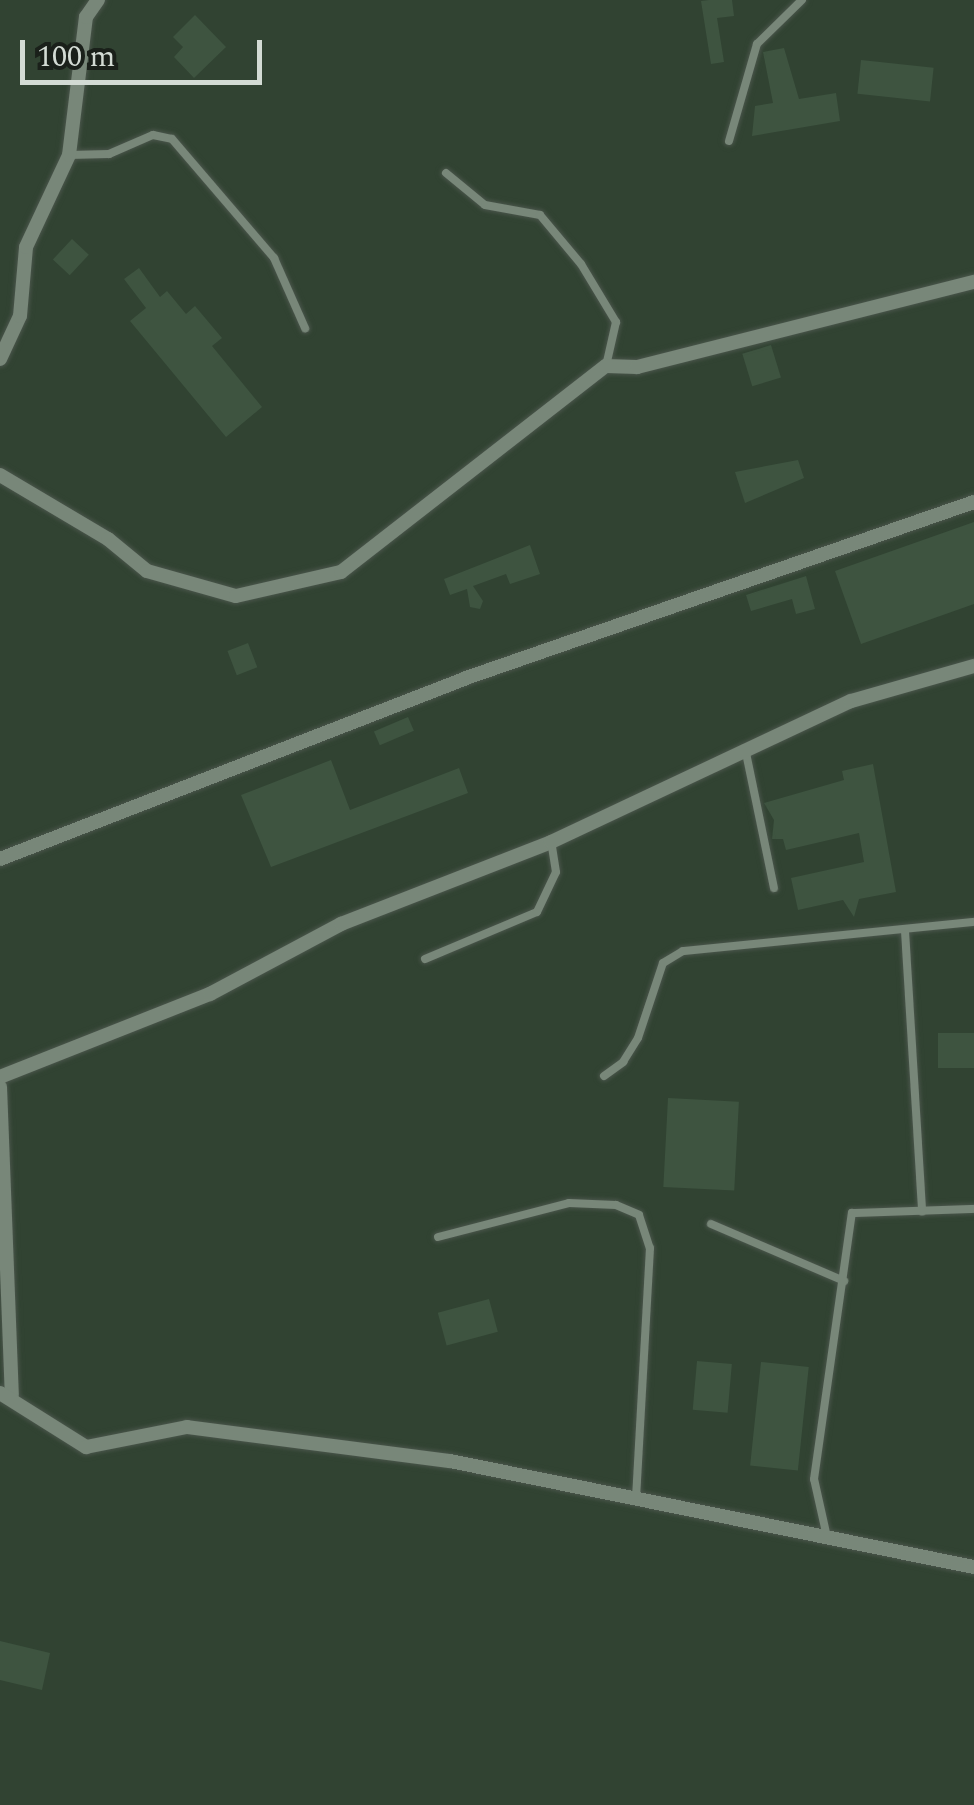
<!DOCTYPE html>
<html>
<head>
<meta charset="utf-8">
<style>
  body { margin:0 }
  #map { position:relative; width:974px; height:1805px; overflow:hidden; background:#2d3a2e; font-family:Spectral,serif }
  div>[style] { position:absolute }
  .built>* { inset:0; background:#314332; transform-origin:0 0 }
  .building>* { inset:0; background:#3e5440; transform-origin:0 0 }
  .roads { filter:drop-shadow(0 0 2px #4a554b) drop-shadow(0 0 2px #4a554b) }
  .lane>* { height:8px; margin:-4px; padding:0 4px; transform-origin:4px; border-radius:4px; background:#788779 }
  .street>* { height:14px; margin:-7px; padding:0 7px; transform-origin:7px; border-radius:7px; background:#788779 }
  span { translate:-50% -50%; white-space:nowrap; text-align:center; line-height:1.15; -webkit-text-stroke:10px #1a201a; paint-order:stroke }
  .scale { position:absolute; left:20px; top:40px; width:242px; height:45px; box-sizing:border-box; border:5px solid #d3dbd4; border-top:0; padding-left:12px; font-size:30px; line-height:35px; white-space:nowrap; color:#d3dbd4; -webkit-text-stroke:8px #1a201a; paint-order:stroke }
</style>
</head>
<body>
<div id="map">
  <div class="built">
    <i style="left:0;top:0;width:974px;height:1805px"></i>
  </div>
  <div class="building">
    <i style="clip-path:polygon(709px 0,732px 0,734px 16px,717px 18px,724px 62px,711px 64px,701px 1px)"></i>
    <i style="clip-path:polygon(195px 15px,226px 47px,194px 78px,174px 57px,183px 47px,173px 37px)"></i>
    <i style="clip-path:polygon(784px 48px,799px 99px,836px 93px,840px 121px,752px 136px,755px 106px,773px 103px,763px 52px)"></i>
    <i style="left:861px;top:60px;width:73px;height:34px;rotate:6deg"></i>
    <i style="left:72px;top:239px;width:23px;height:28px;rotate:43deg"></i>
    <i style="clip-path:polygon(139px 268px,160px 297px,167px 291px,186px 314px,195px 306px,222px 338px,212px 346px,262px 407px,226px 437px,130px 321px,146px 308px,124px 279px)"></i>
    <i style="left:771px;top:345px;width:34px;height:30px;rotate:73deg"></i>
    <i style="clip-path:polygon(798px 460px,804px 478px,745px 503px,735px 472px)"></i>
    <i style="clip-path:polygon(974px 522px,974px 604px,861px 644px,835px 571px)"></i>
    <i style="clip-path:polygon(530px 545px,540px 574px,510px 584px,506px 574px,473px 586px,483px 601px,480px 609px,470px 607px,467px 589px,450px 595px,444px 579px)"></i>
    <i style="clip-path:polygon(806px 576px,815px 609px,796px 614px,792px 599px,751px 611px,746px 595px)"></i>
    <i style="left:248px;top:643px;width:26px;height:22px;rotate:69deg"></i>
    <i style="left:408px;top:717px;width:15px;height:37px;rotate:67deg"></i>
    <i style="clip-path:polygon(331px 760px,350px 810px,459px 768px,468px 793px,271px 867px,241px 795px)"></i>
    <i style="clip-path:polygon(873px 764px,896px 892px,859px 899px,854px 917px,843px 900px,798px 910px,791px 878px,864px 862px,859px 833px,786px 850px,783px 839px,772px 839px,774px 820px,764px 803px,844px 780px,842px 771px)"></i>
    <i style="left:974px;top:1033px;width:35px;height:36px;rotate:90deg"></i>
    <i style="left:668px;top:1098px;width:71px;height:89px;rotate:3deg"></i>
    <i style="left:489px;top:1299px;width:34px;height:53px;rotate:75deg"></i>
    <i style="left:697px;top:1361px;width:35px;height:49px;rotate:5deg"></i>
    <i style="left:761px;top:1362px;width:48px;height:104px;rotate:6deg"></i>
    <i style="clip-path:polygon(0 1641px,50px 1653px,42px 1690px,0 1680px)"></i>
  </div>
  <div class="roads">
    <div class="lane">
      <i style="left:729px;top:141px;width:101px;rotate:-73.9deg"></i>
      <i style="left:757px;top:44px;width:63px;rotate:-44.4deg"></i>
      <i style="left:69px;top:155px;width:40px;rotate:-1.4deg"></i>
      <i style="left:109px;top:154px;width:48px;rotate:-23.4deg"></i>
      <i style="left:153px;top:135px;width:19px;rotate:12deg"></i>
      <i style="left:172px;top:139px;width:157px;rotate:49.4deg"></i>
      <i style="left:274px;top:258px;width:77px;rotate:66.1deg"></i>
      <i style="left:446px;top:173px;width:50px;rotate:39.4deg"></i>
      <i style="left:485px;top:205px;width:56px;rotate:10.3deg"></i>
      <i style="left:540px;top:215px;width:64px;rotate:50.1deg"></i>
      <i style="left:581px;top:264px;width:68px;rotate:58.9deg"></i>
      <i style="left:616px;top:322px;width:45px;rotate:102.8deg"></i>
      <i style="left:745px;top:748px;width:143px;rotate:78.3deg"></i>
      <i style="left:905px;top:931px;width:281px;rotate:86.5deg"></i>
      <i style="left:425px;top:959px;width:121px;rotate:-22.8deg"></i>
      <i style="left:537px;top:912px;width:44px;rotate:-64.6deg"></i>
      <i style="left:556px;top:872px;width:30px;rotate:-99deg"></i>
      <i style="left:604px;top:1076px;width:24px;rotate:-36deg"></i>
      <i style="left:623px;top:1062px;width:28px;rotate:-58deg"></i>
      <i style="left:638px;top:1038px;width:79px;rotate:-71.6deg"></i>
      <i style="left:663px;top:963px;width:23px;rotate:-31deg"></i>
      <i style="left:683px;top:951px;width:292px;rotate:-5.7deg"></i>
      <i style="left:711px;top:1224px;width:145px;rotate:23.2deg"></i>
      <i style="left:438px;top:1237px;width:135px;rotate:-14.5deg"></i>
      <i style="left:569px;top:1203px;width:47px;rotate:2.4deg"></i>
      <i style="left:616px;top:1205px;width:25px;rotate:23deg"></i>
      <i style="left:639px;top:1215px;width:35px;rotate:72deg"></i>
      <i style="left:650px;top:1248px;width:253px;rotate:93.2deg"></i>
      <i style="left:827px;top:1537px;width:59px;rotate:-102.6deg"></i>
      <i style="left:814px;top:1479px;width:269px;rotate:-81.9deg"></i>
      <i style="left:852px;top:1213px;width:122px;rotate:-1.9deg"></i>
    </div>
    <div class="street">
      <i style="left:0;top:359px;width:47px;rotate:-65.1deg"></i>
      <i style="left:20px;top:316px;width:69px;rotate:-85deg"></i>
      <i style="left:26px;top:247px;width:102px;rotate:-64.9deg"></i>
      <i style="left:69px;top:155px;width:139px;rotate:-83deg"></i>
      <i style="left:86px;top:17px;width:21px;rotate:-55deg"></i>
      <i style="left:0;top:475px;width:126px;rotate:30.7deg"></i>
      <i style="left:108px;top:539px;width:50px;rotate:39.4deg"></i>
      <i style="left:147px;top:571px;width:92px;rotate:15.7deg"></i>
      <i style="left:236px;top:596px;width:108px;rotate:-12.9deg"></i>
      <i style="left:341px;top:572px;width:336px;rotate:-37.9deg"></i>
      <i style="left:606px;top:366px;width:31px;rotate:2deg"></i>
      <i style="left:637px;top:367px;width:348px;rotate:-14.2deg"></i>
      <i style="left:0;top:859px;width:500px;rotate:-21.2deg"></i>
      <i style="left:466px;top:678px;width:538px;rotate:-19.11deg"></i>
      <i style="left:0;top:1077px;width:226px;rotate:-21.6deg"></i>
      <i style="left:210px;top:994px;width:149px;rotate:-28.1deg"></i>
      <i style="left:341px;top:924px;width:225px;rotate:-21.3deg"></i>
      <i style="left:551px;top:842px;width:331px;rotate:-25.2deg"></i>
      <i style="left:851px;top:701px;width:128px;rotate:-15.9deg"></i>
      <i style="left:0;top:1087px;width:308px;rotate:87.8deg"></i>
      <i style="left:0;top:1393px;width:102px;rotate:32.1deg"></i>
      <i style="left:86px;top:1447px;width:103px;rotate:-11.2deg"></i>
      <i style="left:187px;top:1427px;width:265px;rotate:7.4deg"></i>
      <i style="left:450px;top:1461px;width:535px;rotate:11.44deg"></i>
    </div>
  </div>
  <div class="scale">100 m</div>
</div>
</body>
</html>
